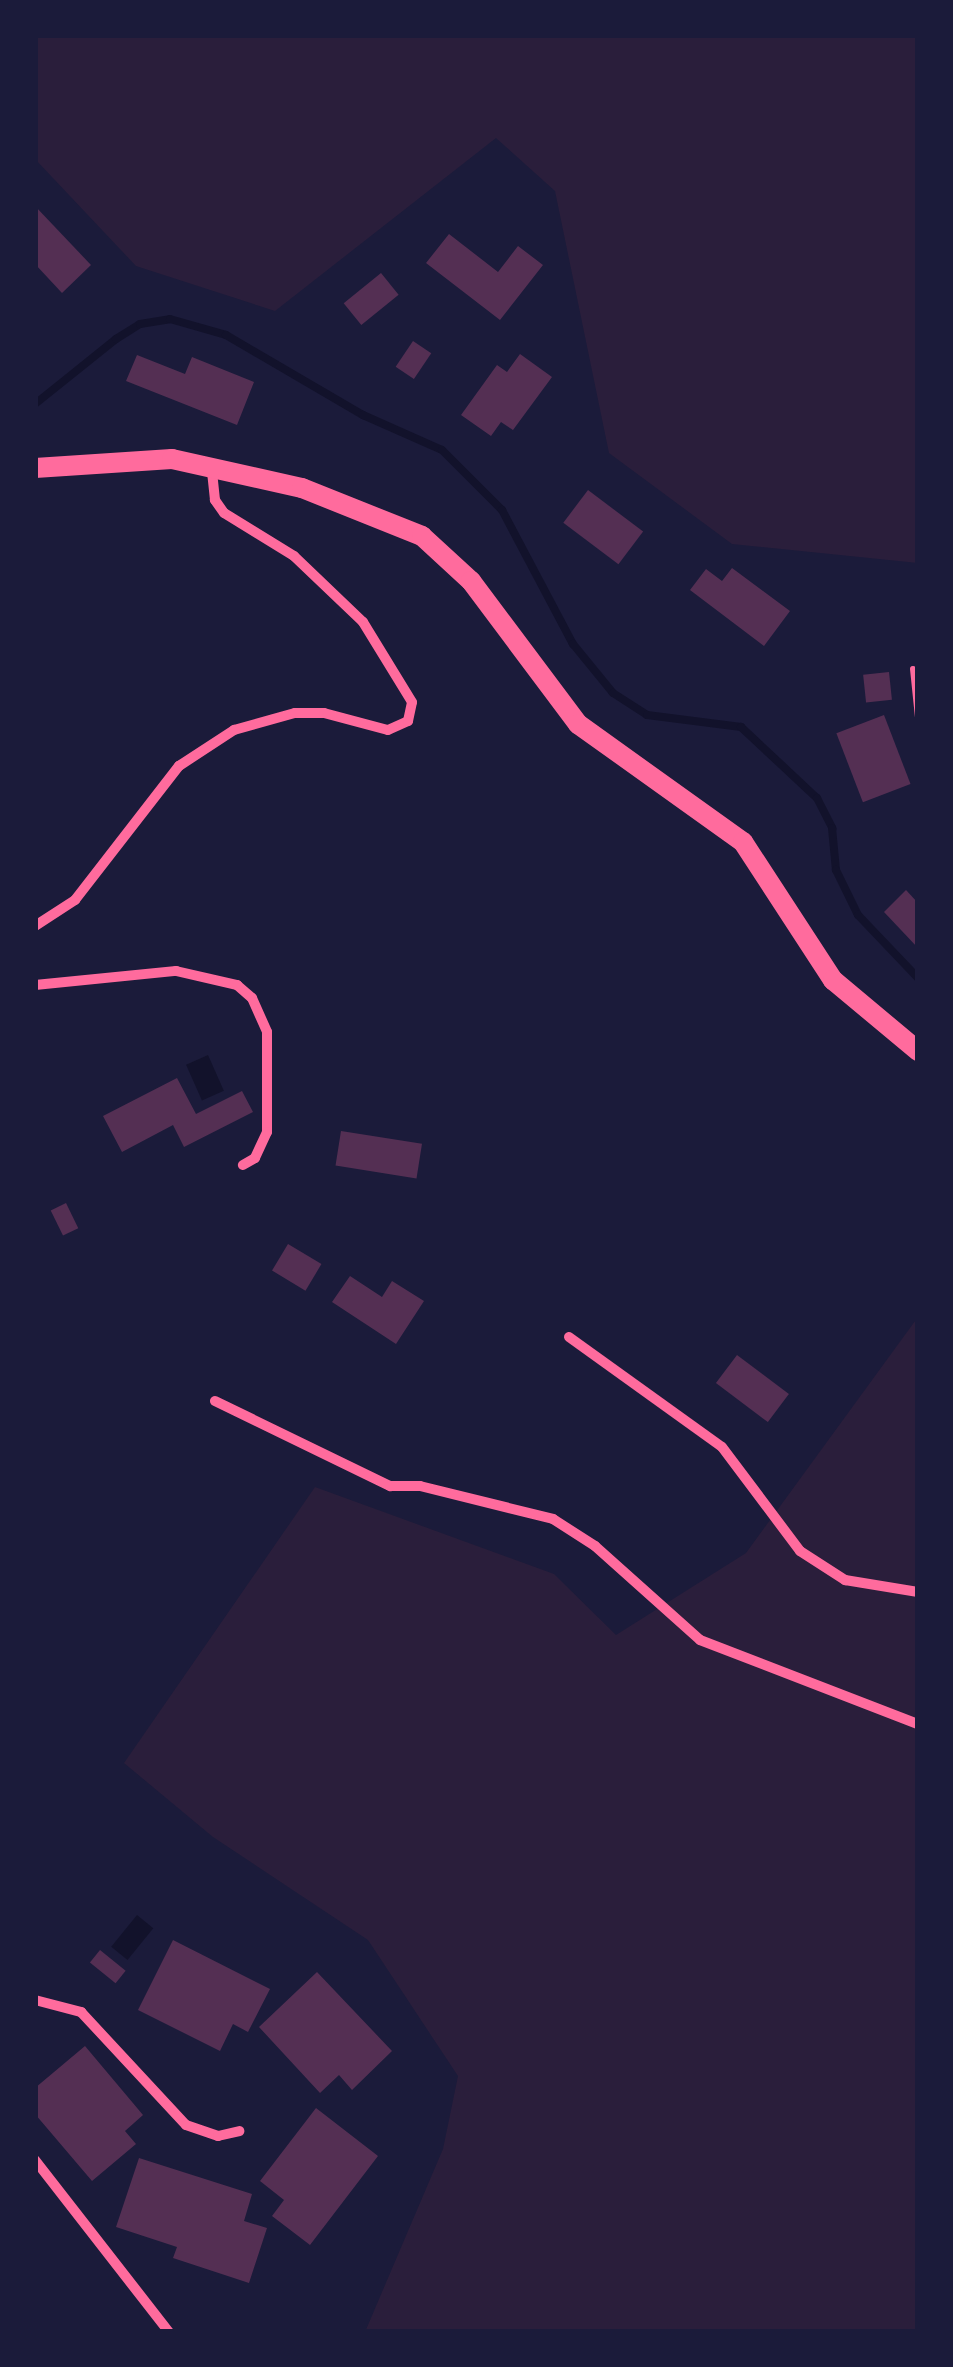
<!DOCTYPE html>
<html>
<head>
<meta charset="utf-8">
<style>
  body { margin:0 }
  #map { position:relative; width:953px; height:2367px; overflow:hidden; background:#1b1b3a; font-family:"IBM Plex Sans",sans-serif }
  div>[style] { position:absolute }
  .green>* { inset:0; background:#2a1e3b }
  .water>* { inset:0; background:#12122b; transform-origin:0 0 }
  .stream>* { height:8px; margin:-4px; padding:0 4px; transform-origin:4px; border-radius:4px; background:#12122b }
  .building>* { inset:0; background:#542f53; transform-origin:0 0 }
  .service>* { height:6px; margin:-3px; padding:0 3px; transform-origin:3px; border-radius:3px; background:#ff6b9d }
  .minor>* { height:10px; margin:-5px; padding:0 5px; transform-origin:5px; border-radius:5px; background:#ff6b9d }
  .secondary>* { height:20px; margin:-10px; padding:0 10px; transform-origin:10px; border-radius:10px; background:#ff6b9d }
  span { translate:-50% -50%; white-space:nowrap; text-align:center; line-height:1.15; -webkit-text-stroke:9px #1b1b3a; paint-order:stroke }
  .frame { position:absolute; inset:0; border:38px solid #1b1b3a; pointer-events:none }
</style>
</head>
<body>
<div id="map">
  <div class="green">
    <i style="clip-path:polygon(35px 35px,918px 35px,918px 563px,732px 544px,609px 453px,555px 191px,496px 138px,275px 311px,136px 266px,35px 159px)"></i>
    <i style="clip-path:polygon(918px 1317px,918px 2332px,365px 2332px,443px 2149px,458px 2076px,368px 1940px,213px 1837px,124px 1763px,315px 1487px,554px 1574px,616px 1635px,746px 1553px)"></i>
  </div>
  <div class="water">
    <i style="left:208px;top:1055px;width:39px;height:24px;rotate:66deg"></i>
    <i style="left:137px;top:1915px;width:21px;height:41px;rotate:39deg"></i>
  </div>
  <div class="stream">
    <i style="left:35px;top:404px;width:104px;rotate:-38.7deg"></i>
    <i style="left:116px;top:339px;width:28px;rotate:-32deg"></i>
    <i style="left:140px;top:324px;width:30px;rotate:-9deg"></i>
    <i style="left:170px;top:319px;width:58px;rotate:15.9deg"></i>
    <i style="left:226px;top:335px;width:159px;rotate:30.3deg"></i>
    <i style="left:363px;top:415px;width:86px;rotate:23.9deg"></i>
    <i style="left:442px;top:450px;width:85px;rotate:45deg"></i>
    <i style="left:502px;top:510px;width:152px;rotate:62.1deg"></i>
    <i style="left:573px;top:644px;width:63px;rotate:50.8deg"></i>
    <i style="left:613px;top:693px;width:40px;rotate:32.9deg"></i>
    <i style="left:647px;top:715px;width:95px;rotate:7.3deg"></i>
    <i style="left:741px;top:727px;width:104px;rotate:43.1deg"></i>
    <i style="left:817px;top:798px;width:34px;rotate:63deg"></i>
    <i style="left:832px;top:828px;width:42px;rotate:84.6deg"></i>
    <i style="left:836px;top:870px;width:50px;rotate:63.9deg"></i>
    <i style="left:858px;top:915px;width:87px;rotate:46.4deg"></i>
  </div>
  <div class="building">
    <i style="clip-path:polygon(35px 206px,91px 265px,62px 293px,35px 264px)"></i>
    <i style="clip-path:polygon(449px 234px,498px 272px,518px 246px,543px 265px,500px 320px,426px 263px)"></i>
    <i style="left:381px;top:273px;width:28px;height:48px;rotate:51deg"></i>
    <i style="left:413px;top:341px;width:22px;height:31px;rotate:34deg"></i>
    <i style="clip-path:polygon(520px 354px,552px 377px,513px 430px,501px 422px,491px 436px,461px 415px,497px 365px,507px 372px)"></i>
    <i style="clip-path:polygon(137px 355px,185px 374px,192px 357px,254px 382px,237px 425px,126px 381px)"></i>
    <i style="left:588px;top:490px;width:69px;height:41px;rotate:37deg"></i>
    <i style="clip-path:polygon(732px 568px,790px 611px,764px 646px,690px 590px,706px 569px,722px 581px)"></i>
    <i style="left:889px;top:672px;width:28px;height:26px;rotate:84deg"></i>
    <i style="left:884px;top:715px;width:74px;height:51px;rotate:69deg"></i>
    <i style="clip-path:polygon(906px 890px,918px 903px,918px 948px,884px 912px)"></i>
    <i style="clip-path:polygon(177px 1078px,196px 1114px,242px 1091px,253px 1112px,184px 1147px,173px 1125px,122px 1152px,103px 1116px)"></i>
    <i style="left:341px;top:1131px;width:82px;height:35px;rotate:9deg"></i>
    <i style="left:66px;top:1203px;width:28px;height:17px;rotate:64deg"></i>
    <i style="left:288px;top:1244px;width:39px;height:31px;rotate:31deg"></i>
    <i style="clip-path:polygon(350px 1276px,382px 1297px,392px 1281px,424px 1301px,396px 1344px,332px 1302px)"></i>
    <i style="left:737px;top:1355px;width:65px;height:35px;rotate:37deg"></i>
    <i style="clip-path:polygon(173px 1940px,270px 1989px,248px 2032px,233px 2024px,220px 2051px,138px 2010px)"></i>
    <i style="left:100px;top:1950px;width:33px;height:16px;rotate:39deg"></i>
    <i style="clip-path:polygon(317px 1972px,392px 2051px,352px 2090px,339px 2075px,320px 2093px,259px 2027px)"></i>
    <i style="clip-path:polygon(85px 2046px,143px 2115px,125px 2131px,136px 2144px,92px 2181px,35px 2114px,35px 2088px)"></i>
    <i style="clip-path:polygon(316px 2108px,378px 2156px,310px 2245px,272px 2216px,284px 2200px,260px 2181px)"></i>
    <i style="clip-path:polygon(139px 2158px,252px 2194px,244px 2221px,267px 2228px,249px 2283px,173px 2258px,177px 2247px,116px 2227px)"></i>
  </div>
  <div class="service">
    <i style="left:913px;top:669px;width:48px;rotate:84.1deg"></i>
  </div>
  <div class="minor">
    <i style="left:35px;top:926px;width:48px;rotate:-33deg"></i>
    <i style="left:75px;top:900px;width:170px;rotate:-52.2deg"></i>
    <i style="left:179px;top:766px;width:66px;rotate:-33.2deg"></i>
    <i style="left:234px;top:730px;width:63px;rotate:-15.6deg"></i>
    <i style="left:295px;top:713px;width:29px"></i>
    <i style="left:324px;top:713px;width:66px;rotate:14.9deg"></i>
    <i style="left:388px;top:730px;width:22px;rotate:-24deg"></i>
    <i style="left:408px;top:721px;width:19px;rotate:-78deg"></i>
    <i style="left:412px;top:702px;width:94px;rotate:-121.5deg"></i>
    <i style="left:363px;top:622px;width:95px;rotate:-136.3deg"></i>
    <i style="left:294px;top:556px;width:82px;rotate:-148.4deg"></i>
    <i style="left:224px;top:513px;width:16px;rotate:-125deg"></i>
    <i style="left:215px;top:500px;width:31px;rotate:-96deg"></i>
    <i style="left:35px;top:985px;width:142px;rotate:-5.7deg"></i>
    <i style="left:176px;top:971px;width:63px;rotate:12.9deg"></i>
    <i style="left:237px;top:985px;width:20px;rotate:41deg"></i>
    <i style="left:252px;top:998px;width:37px;rotate:66deg"></i>
    <i style="left:267px;top:1032px;width:100px;rotate:90deg"></i>
    <i style="left:267px;top:1132px;width:29px;rotate:115deg"></i>
    <i style="left:255px;top:1158px;width:14px;rotate:150deg"></i>
    <i style="left:569px;top:1337px;width:188px;rotate:35.7deg"></i>
    <i style="left:722px;top:1447px;width:130px;rotate:53.1deg"></i>
    <i style="left:800px;top:1551px;width:54px;rotate:32.8deg"></i>
    <i style="left:845px;top:1580px;width:74px;rotate:9.3deg"></i>
    <i style="left:215px;top:1401px;width:195px;rotate:25.9deg"></i>
    <i style="left:390px;top:1486px;width:30px"></i>
    <i style="left:420px;top:1486px;width:137px;rotate:13.9deg"></i>
    <i style="left:553px;top:1519px;width:50px;rotate:32.7deg"></i>
    <i style="left:595px;top:1546px;width:141px;rotate:41.8deg"></i>
    <i style="left:700px;top:1640px;width:234px;rotate:21.1deg"></i>
    <i style="left:35px;top:2000px;width:48px;rotate:14.6deg"></i>
    <i style="left:81px;top:2012px;width:154px;rotate:47.1deg"></i>
    <i style="left:186px;top:2125px;width:34px;rotate:19deg"></i>
    <i style="left:218px;top:2136px;width:22px;rotate:-13deg"></i>
    <i style="left:35px;top:2160px;width:218px;rotate:52.1deg"></i>
  </div>
  <div class="secondary">
    <i style="left:35px;top:468px;width:137px;rotate:-3.8deg"></i>
    <i style="left:172px;top:459px;width:133px;rotate:12.6deg"></i>
    <i style="left:302px;top:488px;width:129px;rotate:21.8deg"></i>
    <i style="left:422px;top:536px;width:67px;rotate:42.6deg"></i>
    <i style="left:471px;top:581px;width:179px;rotate:53.2deg"></i>
    <i style="left:578px;top:724px;width:203px;rotate:35.6deg"></i>
    <i style="left:743px;top:842px;width:165px;rotate:56.9deg"></i>
    <i style="left:833px;top:980px;width:111px;rotate:39.9deg"></i>
  </div>
  <div class="frame"></div>
</div>
</body>
</html>
